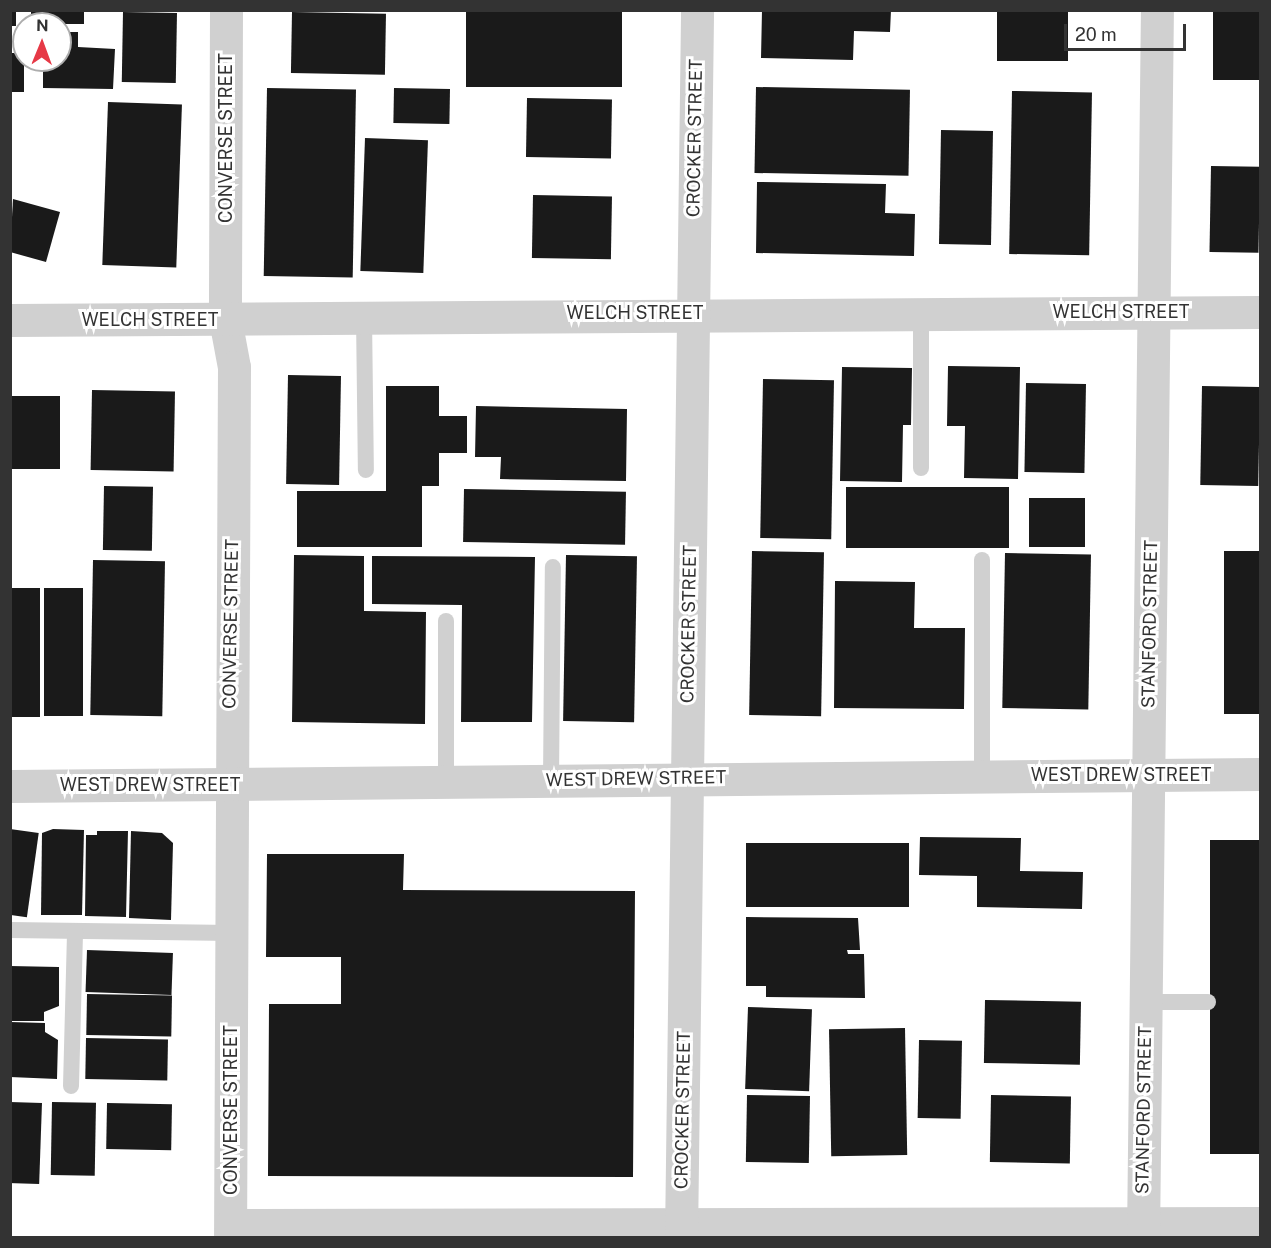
<!DOCTYPE html>
<html>
<head>
<meta charset="utf-8">
<style>
  body { margin:0 }
  #map { position:relative; width:1271px; height:1248px; overflow:hidden; background:#fff; font-family:"Public Sans",sans-serif }
  div>[style] { position:absolute }
  .building>* { inset:0; background:#1a1a1a; transform-origin:0 0 }
  .service>* { height:16px; margin:-8px; padding:0 8px; transform-origin:8px; border-radius:8px; background:#d0d0d0 }
  .minor>* { height:33px; margin:-16.5px; padding:0 16.5px; transform-origin:16.5px; border-radius:16.5px; background:#d0d0d0 }
  span { translate:-50% -50%; white-space:nowrap; text-align:center; line-height:1.15; -webkit-text-stroke:6px #fff; paint-order:stroke }
  .street-label { font-size:18px; color:#333 }
  .frame { position:absolute; inset:0; border:12px solid #333; pointer-events:none }
  .north { position:absolute; left:12px; top:12px; width:60px; height:60px; box-sizing:border-box; background:#fff; border:2px solid #adadad; border-radius:50%; rotate:1deg; font-size:16px; font-weight:700; line-height:24px; text-align:center; color:#333 }
  .north::after { content:''; display:block; margin:auto; width:21px; height:27px; background:#e63946; clip-path:polygon(50% 0,100% 100%,50% 72%,0 100%) }
  .scale { position:absolute; left:1064px; top:24px; width:122px; height:27px; box-sizing:border-box; border:3px solid #333; border-top:0; padding-left:8px; font-size:18px; line-height:21px; white-space:nowrap; color:#333; -webkit-text-stroke:4px #fff; paint-order:stroke }
</style>
</head>
<body>
<div id="map">
  <div class="building">
    <i style="left:10px;top:10px;width:6px;height:16px"></i>
    <i style="left:31px;top:10px;width:53px;height:14px"></i>
    <i style="left:466px;top:10px;width:156px;height:77px"></i>
    <i style="clip-path:polygon(762px 10px,891px 10px,890px 32px,854px 31px,853px 60px,761px 58px)"></i>
    <i style="left:997px;top:10px;width:71px;height:51px"></i>
    <i style="left:1213px;top:10px;width:47px;height:70px"></i>
    <i style="left:123px;top:12px;width:54px;height:70px;rotate:1deg"></i>
    <i style="left:292px;top:12px;width:94px;height:61px;rotate:1deg"></i>
    <i style="clip-path:polygon(60px 32px,78px 32px,78px 47px,115px 49px,113px 89px,43px 88px,43px 60px,60px 60px)"></i>
    <i style="left:10px;top:53px;width:14px;height:39px"></i>
    <i style="left:756px;top:87px;width:154px;height:86px;rotate:1deg"></i>
    <i style="left:267px;top:88px;width:89px;height:188px;rotate:1deg"></i>
    <i style="left:394px;top:88px;width:56px;height:35px;rotate:1deg"></i>
    <i style="left:1012px;top:91px;width:80px;height:163px;rotate:1deg"></i>
    <i style="left:527px;top:98px;width:85px;height:59px;rotate:1deg"></i>
    <i style="left:108px;top:102px;width:74px;height:163px;rotate:2deg"></i>
    <i style="left:941px;top:130px;width:52px;height:114px;rotate:1deg"></i>
    <i style="left:365px;top:138px;width:63px;height:133px;rotate:2deg"></i>
    <i style="left:1211px;top:166px;width:49px;height:86px;rotate:1deg"></i>
    <i style="clip-path:polygon(757px 182px,886px 184px,885px 213px,915px 214px,914px 256px,756px 253px)"></i>
    <i style="left:533px;top:195px;width:79px;height:63px;rotate:1deg"></i>
    <i style="clip-path:polygon(13px 199px,60px 212px,46px 262px,10px 252px)"></i>
    <i style="clip-path:polygon(948px 366px,1020px 367px,1018px 479px,964px 478px,965px 426px,947px 426px)"></i>
    <i style="clip-path:polygon(842px 367px,912px 368px,911px 425px,903px 425px,902px 482px,840px 481px)"></i>
    <i style="left:288px;top:375px;width:53px;height:109px;rotate:1deg"></i>
    <i style="left:763px;top:379px;width:71px;height:159px;rotate:1deg"></i>
    <i style="left:1026px;top:383px;width:60px;height:89px;rotate:1deg"></i>
    <i style="clip-path:polygon(386px 386px,439px 386px,439px 416px,467px 416px,467px 453px,439px 453px,439px 486px,422px 486px,422px 547px,297px 547px,297px 491px,386px 491px)"></i>
    <i style="left:1202px;top:386px;width:58px;height:99px;rotate:1deg"></i>
    <i style="left:92px;top:390px;width:83px;height:80px;rotate:1deg"></i>
    <i style="left:10px;top:396px;width:50px;height:73px"></i>
    <i style="clip-path:polygon(476px 406px,627px 409px,626px 481px,500px 479px,501px 457px,475px 457px)"></i>
    <i style="left:104px;top:486px;width:49px;height:64px;rotate:1deg"></i>
    <i style="left:846px;top:487px;width:163px;height:61px"></i>
    <i style="left:464px;top:489px;width:162px;height:53px;rotate:1deg"></i>
    <i style="left:1029px;top:498px;width:56px;height:49px"></i>
    <i style="left:752px;top:551px;width:72px;height:164px;rotate:1deg"></i>
    <i style="left:1224px;top:551px;width:36px;height:163px"></i>
    <i style="left:1005px;top:553px;width:86px;height:155px;rotate:1deg"></i>
    <i style="clip-path:polygon(294px 555px,364px 556px,364px 611px,426px 612px,425px 724px,292px 722px)"></i>
    <i style="left:566px;top:555px;width:71px;height:166px;rotate:1deg"></i>
    <i style="clip-path:polygon(372px 556px,535px 557px,532px 722px,461px 722px,462px 605px,372px 604px)"></i>
    <i style="left:93px;top:560px;width:72px;height:155px;rotate:1deg"></i>
    <i style="clip-path:polygon(835px 581px,915px 582px,914px 628px,965px 628px,964px 709px,834px 708px)"></i>
    <i style="left:10px;top:588px;width:30px;height:129px"></i>
    <i style="left:44px;top:588px;width:39px;height:128px"></i>
    <i style="left:10px;top:829px;width:29px;height:85px;rotate:8deg"></i>
    <i style="clip-path:polygon(53px 829px,84px 830px,82px 915px,41px 915px,42px 833px)"></i>
    <i style="clip-path:polygon(97px 831px,128px 831px,126px 917px,85px 916px,86px 835px,97px 835px)"></i>
    <i style="clip-path:polygon(131px 831px,162px 833px,173px 843px,171px 920px,129px 918px)"></i>
    <i style="clip-path:polygon(920px 837px,1021px 838px,1020px 871px,1083px 872px,1082px 909px,977px 907px,977px 876px,919px 875px)"></i>
    <i style="left:1210px;top:840px;width:50px;height:314px"></i>
    <i style="left:909px;top:843px;width:64px;height:163px;rotate:90deg"></i>
    <i style="clip-path:polygon(267px 854px,404px 854px,403px 890px,635px 891px,633px 1177px,268px 1176px,269px 1004px,341px 1004px,341px 957px,266px 957px)"></i>
    <i style="clip-path:polygon(746px 917px,858px 918px,860px 950px,847px 950px,848px 954px,864px 954px,865px 998px,766px 997px,766px 986px,746px 986px)"></i>
    <i style="left:87px;top:950px;width:86px;height:42px;rotate:2deg"></i>
    <i style="clip-path:polygon(10px 966px,59px 967px,59px 1006px,44px 1012px,44px 1021px,10px 1021px)"></i>
    <i style="left:87px;top:994px;width:85px;height:41px;rotate:1deg"></i>
    <i style="left:985px;top:1000px;width:96px;height:63px;rotate:1deg"></i>
    <i style="left:748px;top:1007px;width:64px;height:82px;rotate:2deg"></i>
    <i style="clip-path:polygon(10px 1022px,45px 1023px,45px 1032px,58px 1040px,57px 1079px,10px 1077px)"></i>
    <i style="left:905px;top:1028px;width:127px;height:76px;rotate:89deg"></i>
    <i style="left:86px;top:1038px;width:82px;height:41px;rotate:1deg"></i>
    <i style="left:919px;top:1040px;width:43px;height:78px;rotate:1deg"></i>
    <i style="left:747px;top:1095px;width:63px;height:67px;rotate:1deg"></i>
    <i style="left:991px;top:1095px;width:80px;height:67px;rotate:1deg"></i>
    <i style="left:10px;top:1102px;width:32px;height:81px;rotate:2deg"></i>
    <i style="left:52px;top:1102px;width:44px;height:73px;rotate:1deg"></i>
    <i style="left:107px;top:1103px;width:65px;height:46px;rotate:1deg"></i>
  </div>
  <div class="service">
    <i style="left:921px;top:312px;width:156px;rotate:90deg"></i>
    <i style="left:364px;top:316px;width:154px;rotate:89.3deg"></i>
    <i style="left:446px;top:621px;width:160px;rotate:90deg"></i>
    <i style="left:982px;top:775px;width:215px;rotate:-90deg"></i>
    <i style="left:551px;top:780px;width:213px;rotate:-89.5deg"></i>
    <i style="left:10px;top:930px;width:222px;rotate:0.8deg"></i>
    <i style="left:1146px;top:1002px;width:62px"></i>
    <i style="left:71px;top:1086px;width:155px;rotate:-88.5deg"></i>
  </div>
  <div class="minor">
    <i style="left:226px;top:10px;width:309px;rotate:90.2deg"></i>
    <i style="left:225px;top:319px;width:49px;rotate:79.4deg"></i>
    <i style="left:234px;top:367px;width:871px;rotate:90.26deg"></i>
    <i style="left:10px;top:320px;width:1250px;rotate:-0.37deg"></i>
    <i style="left:10px;top:786px;width:1250px;rotate:-0.55deg"></i>
    <i style="left:231px;top:1225px;width:1029px;rotate:-0.11deg"></i>
    <i style="left:681px;top:1238px;width:1228px;rotate:-89.25deg"></i>
    <i style="left:1143px;top:1238px;width:1228px;rotate:-89.35deg"></i>
  </div>
  <div class="street-label">
    <span style="left:226px;top:138px;rotate:-90deg">CONVERSE STREET</span>
    <span style="left:695px;top:138px;rotate:-89deg">CROCKER STREET</span>
    <span style="left:1121px;top:312px">WELCH STREET</span>
    <span style="left:635px;top:313px">WELCH STREET</span>
    <span style="left:150px;top:320px">WELCH STREET</span>
    <span style="left:231px;top:624px;rotate:-89deg">CONVERSE STREET</span>
    <span style="left:689px;top:624px;rotate:-89deg">CROCKER STREET</span>
    <span style="left:1150px;top:624px;rotate:-89deg">STANFORD STREET</span>
    <span style="left:1121px;top:775px">WEST DREW STREET</span>
    <span style="left:636px;top:779px;rotate:-1deg">WEST DREW STREET</span>
    <span style="left:150px;top:785px">WEST DREW STREET</span>
    <span style="left:231px;top:1110px;rotate:-90deg">CONVERSE STREET</span>
    <span style="left:683px;top:1110px;rotate:-89deg">CROCKER STREET</span>
    <span style="left:1144px;top:1110px;rotate:-89deg">STANFORD STREET</span>
  </div>
  <div class="frame"></div>
  <div class="north">N</div>
  <div class="scale">20 m</div>
</div>
</body>
</html>
